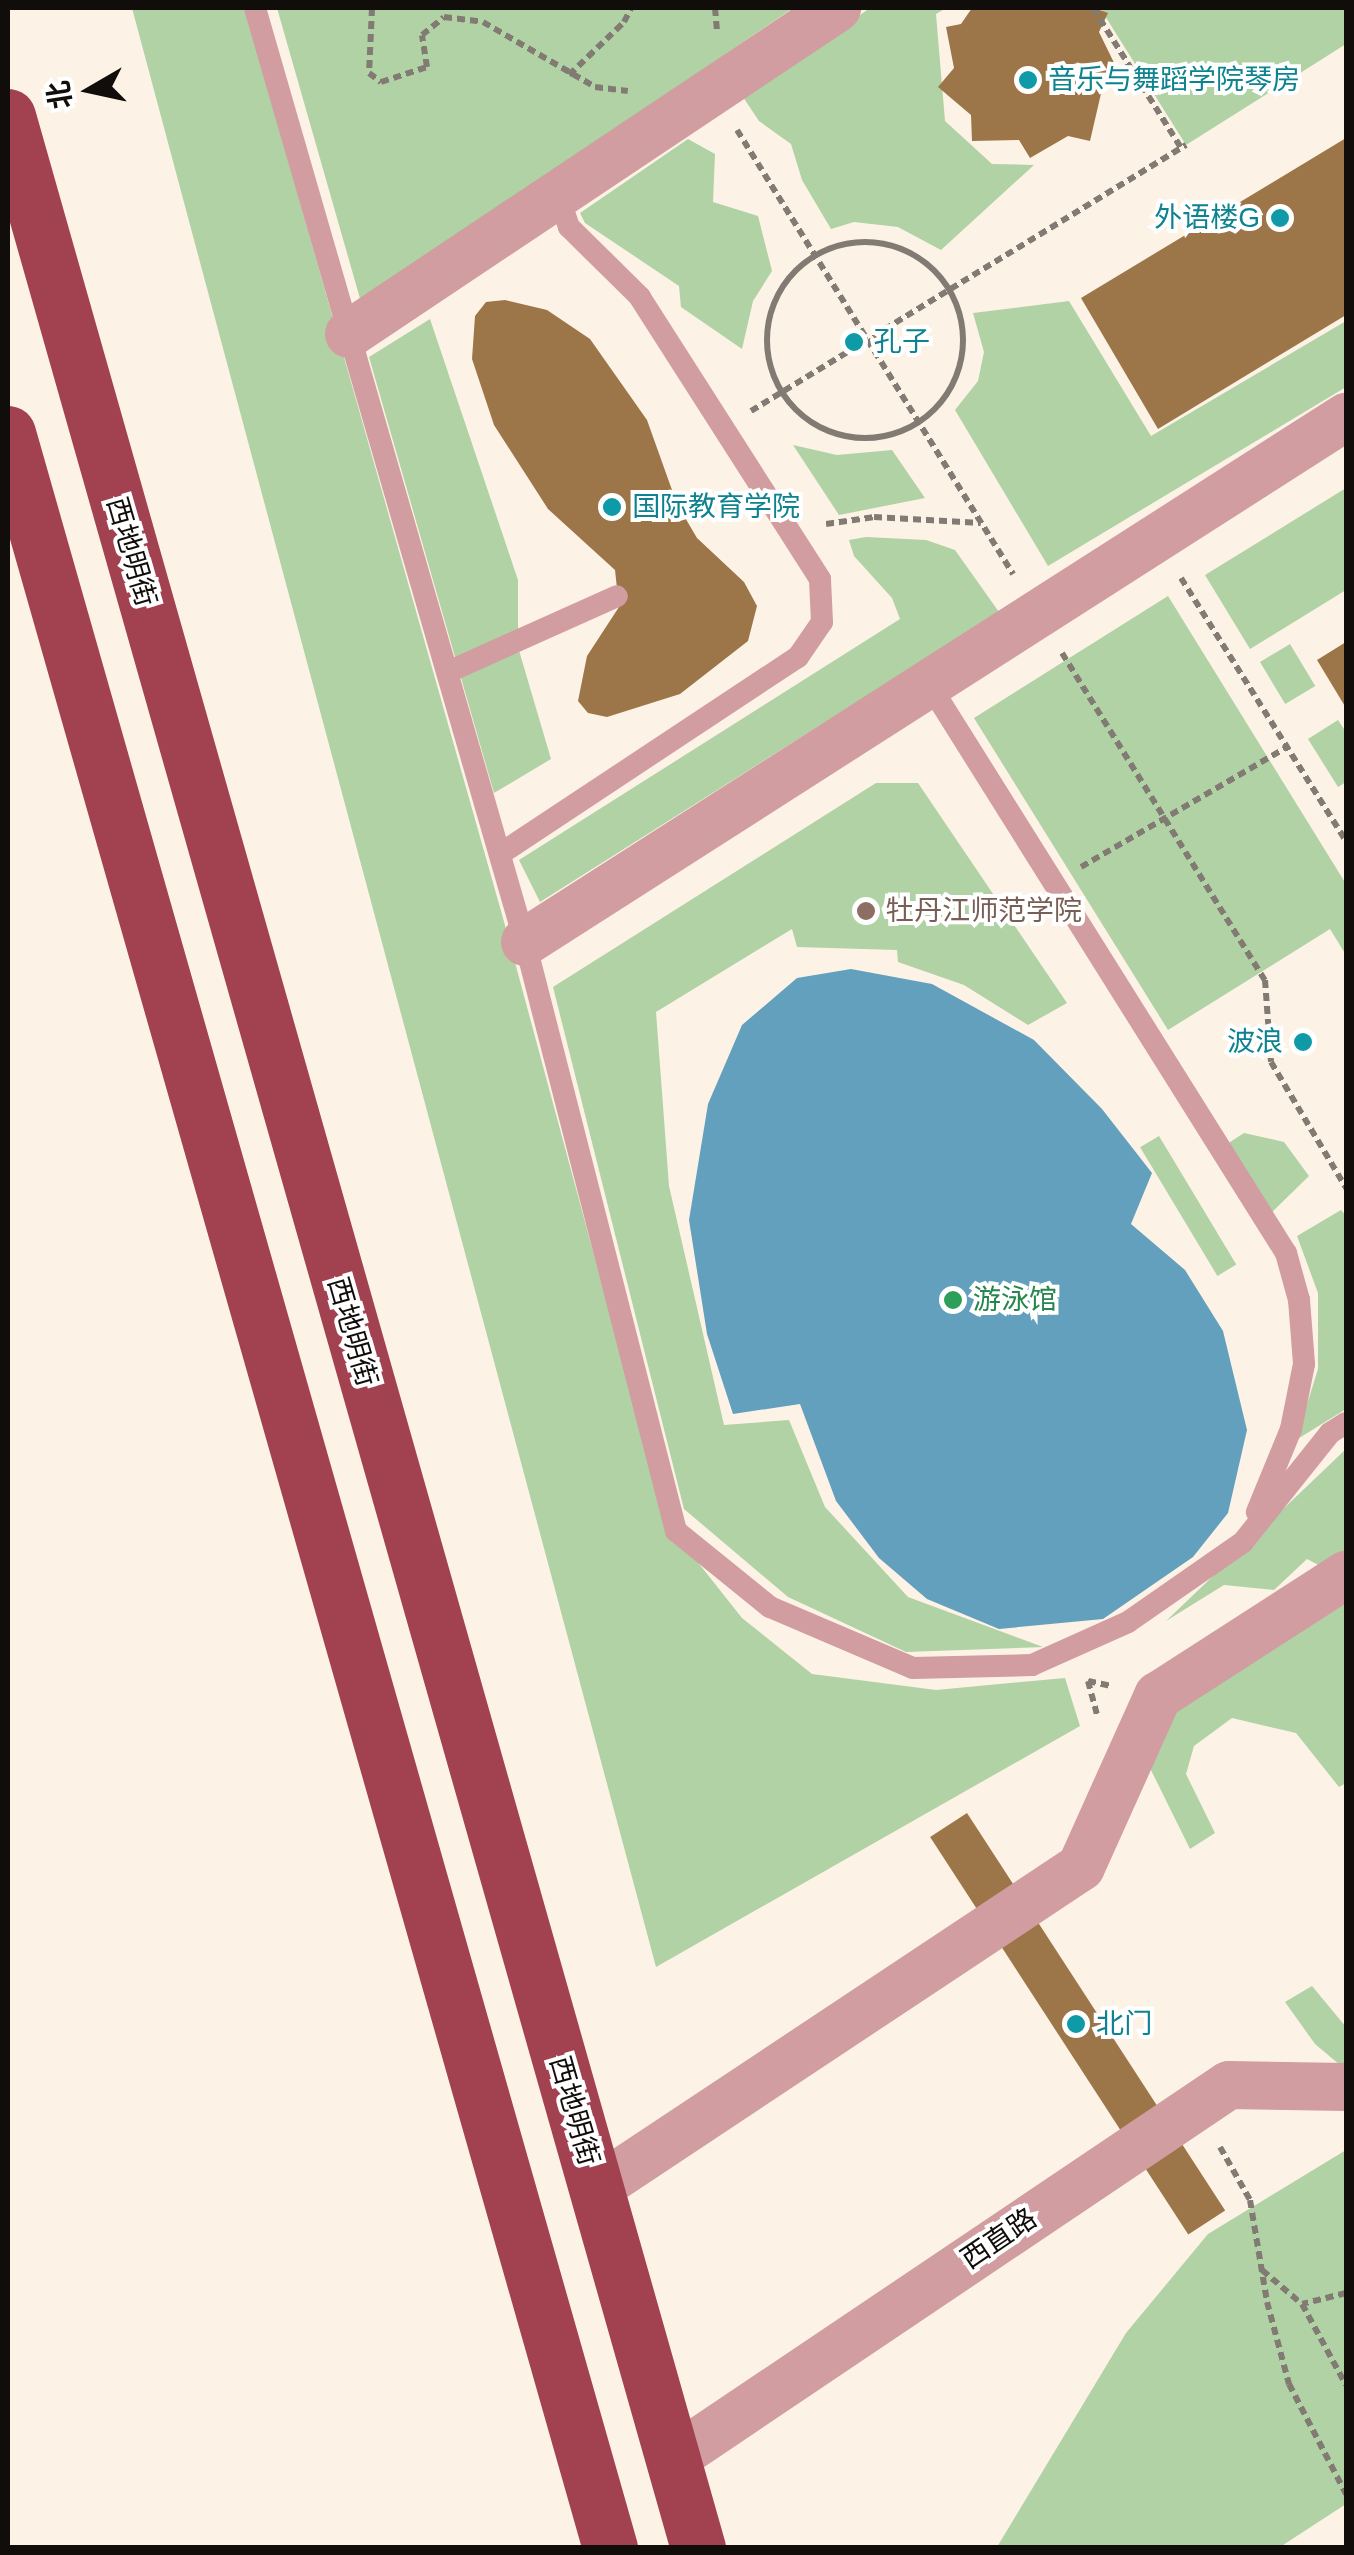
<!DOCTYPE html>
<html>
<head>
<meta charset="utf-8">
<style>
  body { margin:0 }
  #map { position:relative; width:1354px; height:2555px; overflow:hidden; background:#fdf2e6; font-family:Arial,"Noto Sans SC",sans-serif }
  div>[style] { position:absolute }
  .green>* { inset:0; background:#b0d2a4; transform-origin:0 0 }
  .water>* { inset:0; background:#62a0be }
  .building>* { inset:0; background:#9c7649; transform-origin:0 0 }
  .path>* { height:6px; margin-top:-3px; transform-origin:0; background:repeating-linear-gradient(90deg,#827b74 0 8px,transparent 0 13px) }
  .path>.ring { margin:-3px; padding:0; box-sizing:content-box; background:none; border:6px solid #827b74; border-radius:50% }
  .service>* { height:22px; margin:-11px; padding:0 11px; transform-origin:11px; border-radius:11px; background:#d19da1 }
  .minor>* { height:48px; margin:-24px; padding:0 24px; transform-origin:24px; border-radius:24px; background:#d19da1 }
  .trunk>* { height:55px; margin:-27.5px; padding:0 27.5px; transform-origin:27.5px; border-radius:27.5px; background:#a24251 }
  .dots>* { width:28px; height:28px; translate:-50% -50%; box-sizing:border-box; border:5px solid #fff; border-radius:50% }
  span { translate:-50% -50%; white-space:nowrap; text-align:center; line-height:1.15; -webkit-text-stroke:8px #fff; paint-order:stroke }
  .culture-label { font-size:28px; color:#0d838f }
  .left { translate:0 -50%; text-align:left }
  .right { translate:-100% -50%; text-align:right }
  .street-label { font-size:28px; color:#110d0a }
  .education-label { font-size:28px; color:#785e54 }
  .leisure-label { font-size:28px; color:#27864d }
  .frame { position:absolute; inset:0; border:10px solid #110d0a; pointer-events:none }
  .north { position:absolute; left:40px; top:40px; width:100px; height:100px; -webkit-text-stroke:8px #fff; paint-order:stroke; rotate:261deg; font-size:28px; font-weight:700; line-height:40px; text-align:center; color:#110d0a }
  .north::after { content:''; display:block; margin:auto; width:35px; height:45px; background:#110d0a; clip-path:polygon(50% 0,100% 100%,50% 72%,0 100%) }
</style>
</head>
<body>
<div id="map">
  <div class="green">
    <i style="clip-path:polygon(132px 8px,245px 8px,503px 918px,666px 1522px,742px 1618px,812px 1674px,936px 1690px,1065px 1678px,1080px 1726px,656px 1967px)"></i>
    <i style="clip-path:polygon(277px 8px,793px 8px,361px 302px)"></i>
    <i style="clip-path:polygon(870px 8px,946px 8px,936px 14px,945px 121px,992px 164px,1034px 165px,941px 250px,898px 227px,854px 222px,831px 229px,802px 180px,791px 144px,759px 121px,743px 97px)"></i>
    <i style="clip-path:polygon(1100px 8px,1346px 8px,1346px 44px,1186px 145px)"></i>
    <i style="clip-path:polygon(688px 139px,715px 154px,713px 202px,758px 216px,772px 271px,753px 301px,742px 349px,681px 307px,679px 286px,585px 223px,580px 213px)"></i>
    <i style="clip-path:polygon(1069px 301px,1151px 436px,1346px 321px,1346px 387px,1048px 566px,955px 410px,978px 381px,984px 352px,973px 313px)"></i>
    <i style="clip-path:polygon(430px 319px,518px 580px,518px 647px,551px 759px,494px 793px,369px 357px)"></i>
    <i style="clip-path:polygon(793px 445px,837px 455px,892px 450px,925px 498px,839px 515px)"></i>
    <i style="clip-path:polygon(1346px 488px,1346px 590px,1250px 649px,1205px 575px)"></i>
    <i style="clip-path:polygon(866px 537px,926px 540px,955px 550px,999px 612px,540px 902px,519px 860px,900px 619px,892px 598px,854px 556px,849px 540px)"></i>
    <i style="clip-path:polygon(1168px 596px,1346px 884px,1346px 955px,1330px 929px,1168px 1030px,974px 718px)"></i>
    <i style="left:1290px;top:644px;width:49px;height:35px;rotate:59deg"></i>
    <i style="clip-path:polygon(1338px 720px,1346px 732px,1346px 782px,1338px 787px,1308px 739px)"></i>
    <i style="clip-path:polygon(876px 783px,918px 783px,1067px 1003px,1028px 1025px,964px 985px,898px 962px,897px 950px,797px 947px,792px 929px,656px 1012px,669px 1186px,724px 1425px,789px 1420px,825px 1507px,908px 1597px,1043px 1647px,906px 1652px,788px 1597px,684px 1509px,553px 987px)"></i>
    <i style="clip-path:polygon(1244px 1133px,1284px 1142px,1309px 1176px,1270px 1214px,1227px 1144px)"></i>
    <i style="left:1159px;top:1136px;width:150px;height:22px;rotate:59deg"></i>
    <i style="clip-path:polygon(1341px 1210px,1346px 1216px,1346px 1409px,1296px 1440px,1318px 1369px,1318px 1293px,1297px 1236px)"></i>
    <i style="clip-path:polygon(1346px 1449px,1346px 1560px,1330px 1571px,1307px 1559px,1274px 1590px,1224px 1585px,1166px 1621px)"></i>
    <i style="clip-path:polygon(1346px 1596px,1346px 1783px,1339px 1787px,1296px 1733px,1232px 1718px,1194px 1746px,1186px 1774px,1215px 1833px,1190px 1849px,1147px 1762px,1166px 1708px)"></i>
    <i style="clip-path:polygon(1312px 1986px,1346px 2027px,1346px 2070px,1315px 2044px,1285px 2002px)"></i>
    <i style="clip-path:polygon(1346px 2150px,1346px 2504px,1280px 2547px,997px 2547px,1126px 2333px,1208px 2234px)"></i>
  </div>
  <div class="water">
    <i style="clip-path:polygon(851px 969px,932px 984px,1034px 1040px,1102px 1109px,1152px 1173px,1131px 1224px,1185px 1270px,1223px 1331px,1247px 1430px,1228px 1513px,1193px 1557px,1103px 1619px,999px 1629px,927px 1599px,879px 1558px,836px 1501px,800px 1404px,733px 1414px,707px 1334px,689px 1220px,708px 1104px,742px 1025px,797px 978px)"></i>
  </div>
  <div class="building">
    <i style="clip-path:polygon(972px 8px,1094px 8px,1108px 13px,1099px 32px,1120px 75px,1103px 85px,1090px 141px,1068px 136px,1030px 158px,1019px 140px,972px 141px,971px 115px,938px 87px,954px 68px,946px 27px,961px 24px)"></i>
    <i style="clip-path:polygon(1346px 138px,1346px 315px,1158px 429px,1081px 298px)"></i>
    <i style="clip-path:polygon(505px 300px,547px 310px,590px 339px,647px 420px,677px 504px,697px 538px,744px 582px,757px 606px,748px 641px,680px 694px,607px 717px,588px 713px,578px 701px,587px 656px,619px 607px,615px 570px,548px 509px,494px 425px,472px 359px,475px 316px,486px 302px)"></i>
    <i style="clip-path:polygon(1346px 642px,1346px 708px,1317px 660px)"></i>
    <i style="left:967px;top:1813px;width:474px;height:44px;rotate:57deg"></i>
  </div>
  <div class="path">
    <i style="left:372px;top:8px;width:65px;rotate:92.6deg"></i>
    <i style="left:369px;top:73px;width:15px;rotate:37deg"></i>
    <i style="left:381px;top:82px;width:48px;rotate:-18.1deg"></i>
    <i style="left:427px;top:67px;width:32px;rotate:-99deg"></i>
    <i style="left:422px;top:35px;width:28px;rotate:-39deg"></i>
    <i style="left:444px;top:17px;width:39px;rotate:7deg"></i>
    <i style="left:483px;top:22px;width:129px;rotate:30.1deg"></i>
    <i style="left:595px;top:87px;width:33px;rotate:7deg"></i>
    <i style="left:715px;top:8px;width:23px;rotate:85deg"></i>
    <i style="left:1093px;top:8px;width:165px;rotate:57.8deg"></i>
    <i style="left:569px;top:75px;width:76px;rotate:-43.9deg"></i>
    <i style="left:624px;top:22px;width:16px;rotate:-63deg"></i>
    <i style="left:737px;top:130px;width:523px;rotate:58.13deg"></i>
    <i class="ring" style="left:767px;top:242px;width:190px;height:190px"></i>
    <i style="left:751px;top:411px;width:510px;rotate:-31.45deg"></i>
    <i style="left:826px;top:524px;width:49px;rotate:-8.3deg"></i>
    <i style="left:874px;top:517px;width:107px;rotate:3.2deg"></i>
    <i style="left:1181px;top:578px;width:310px;rotate:57.9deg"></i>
    <i style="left:1062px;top:653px;width:385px;rotate:58.2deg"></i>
    <i style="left:1265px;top:980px;width:82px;rotate:85.8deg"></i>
    <i style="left:1271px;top:1062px;width:147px;rotate:59.2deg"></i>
    <i style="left:1081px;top:867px;width:238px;rotate:-30.2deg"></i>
    <i style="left:1088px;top:1681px;width:38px;rotate:75deg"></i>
    <i style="left:1088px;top:1681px;width:24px;rotate:12deg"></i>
    <i style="left:1220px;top:2147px;width:61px;rotate:60.5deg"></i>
    <i style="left:1250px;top:2200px;width:103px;rotate:80.5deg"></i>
    <i style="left:1267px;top:2302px;width:85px;rotate:75deg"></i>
    <i style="left:1289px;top:2384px;width:124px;rotate:62.6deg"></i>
    <i style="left:1262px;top:2270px;width:52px;rotate:40.4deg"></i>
    <i style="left:1346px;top:2293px;width:45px;rotate:166deg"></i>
    <i style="left:1302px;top:2304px;width:92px;rotate:61.5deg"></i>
  </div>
  <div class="service">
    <i style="left:255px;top:8px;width:972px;rotate:73.88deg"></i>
    <i style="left:525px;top:942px;width:608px;rotate:75.62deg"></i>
    <i style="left:676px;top:1531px;width:121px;rotate:39deg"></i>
    <i style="left:770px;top:1607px;width:155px;rotate:23.1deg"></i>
    <i style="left:913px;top:1668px;width:119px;rotate:-1.4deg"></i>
    <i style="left:1032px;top:1665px;width:105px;rotate:-24.1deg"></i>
    <i style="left:1128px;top:1622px;width:140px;rotate:-34.8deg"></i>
    <i style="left:1243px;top:1542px;width:139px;rotate:-51.4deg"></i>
    <i style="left:1330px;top:1433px;width:19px;rotate:-32deg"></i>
    <i style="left:448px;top:672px;width:185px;rotate:-24.2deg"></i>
    <i style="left:929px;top:684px;width:672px;rotate:57.9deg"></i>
    <i style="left:1286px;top:1253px;width:49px;rotate:74.5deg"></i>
    <i style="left:1299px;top:1300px;width:64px;rotate:85.5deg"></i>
    <i style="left:1304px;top:1364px;width:66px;rotate:101.3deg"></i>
    <i style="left:1291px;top:1429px;width:90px;rotate:112.3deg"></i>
    <i style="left:500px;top:854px;width:357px;rotate:-33.5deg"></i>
    <i style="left:798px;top:657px;width:42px;rotate:-55.6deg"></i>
    <i style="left:822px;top:622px;width:43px;rotate:-92.7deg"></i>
    <i style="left:820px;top:579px;width:335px;rotate:-122.6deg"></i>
    <i style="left:640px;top:297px;width:100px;rotate:-135.4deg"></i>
    <i style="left:569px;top:227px;width:21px;rotate:-109deg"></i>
    <i style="left:562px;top:207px;width:18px;rotate:-68deg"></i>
  </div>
  <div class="minor">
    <i style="left:349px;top:334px;width:587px;rotate:-33.74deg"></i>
    <i style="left:525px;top:942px;width:975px;rotate:-32.6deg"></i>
    <i style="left:596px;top:2189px;width:582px;rotate:-33.58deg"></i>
    <i style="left:1081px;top:1867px;width:188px;rotate:-65.8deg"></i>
    <i style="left:1158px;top:1696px;width:224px;rotate:-32.8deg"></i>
    <i style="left:673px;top:2459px;width:670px;rotate:-33.93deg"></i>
    <i style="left:1229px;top:2085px;width:117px;rotate:1deg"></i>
  </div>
  <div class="trunk">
    <i style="left:8px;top:116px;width:2528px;rotate:74.16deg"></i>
    <i style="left:8px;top:433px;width:2199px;rotate:74.11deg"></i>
  </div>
  <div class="dots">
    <i style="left:1028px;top:80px;background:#0f9aa8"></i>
    <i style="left:1280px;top:218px;background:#0f9aa8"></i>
    <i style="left:854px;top:342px;background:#0f9aa8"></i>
    <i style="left:612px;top:507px;background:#0f9aa8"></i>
    <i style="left:866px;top:911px;background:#8d6e63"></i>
    <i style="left:1303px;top:1042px;background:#0f9aa8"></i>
    <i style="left:953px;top:1300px;background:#2e9e5b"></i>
    <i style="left:1076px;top:2024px;background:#0f9aa8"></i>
  </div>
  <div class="culture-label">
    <span class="left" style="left:1048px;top:80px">音乐与舞蹈学院琴房</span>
    <span class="right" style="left:1260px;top:218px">外语楼G</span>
    <span class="left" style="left:874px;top:342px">孔子</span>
    <span class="left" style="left:632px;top:507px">国际教育学院</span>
    <span class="right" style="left:1283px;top:1042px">波浪</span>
    <span class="left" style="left:1096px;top:2024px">北门</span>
  </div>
  <div class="street-label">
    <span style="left:131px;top:552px;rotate:74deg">西地明街</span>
    <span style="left:352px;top:1332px;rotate:74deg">西地明街</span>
    <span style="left:574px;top:2111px;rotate:74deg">西地明街</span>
    <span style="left:999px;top:2239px;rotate:-34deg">西直路</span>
  </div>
  <div class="education-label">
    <span class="left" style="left:886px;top:911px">牡丹江师范学院</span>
  </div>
  <div class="leisure-label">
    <span class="left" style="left:973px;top:1300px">游泳馆</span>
  </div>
  <div class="frame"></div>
  <div class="north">北</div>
</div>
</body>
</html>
